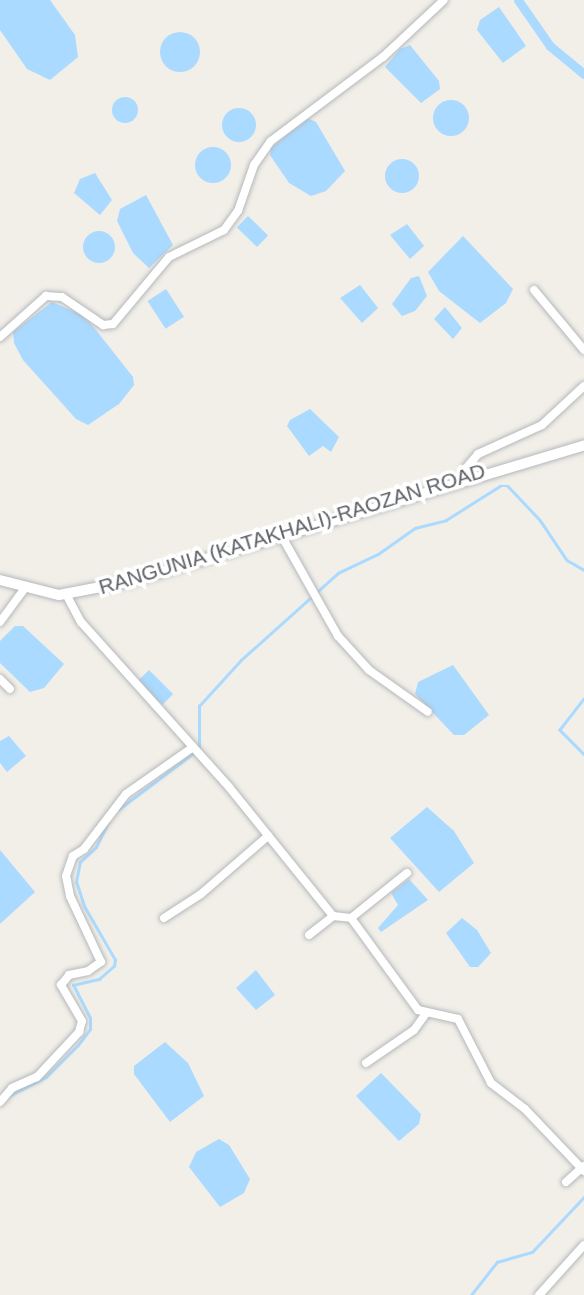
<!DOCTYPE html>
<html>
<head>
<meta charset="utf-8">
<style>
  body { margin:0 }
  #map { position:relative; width:584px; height:1295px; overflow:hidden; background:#f1efe8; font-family:Helvetica,sans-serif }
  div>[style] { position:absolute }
  .water>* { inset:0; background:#aadaff; transform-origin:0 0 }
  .round { border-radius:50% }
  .stream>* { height:2.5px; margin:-1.25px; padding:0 1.25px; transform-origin:1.25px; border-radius:1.25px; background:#aadaff }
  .canal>* { height:9px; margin:-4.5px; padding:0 4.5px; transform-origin:4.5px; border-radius:4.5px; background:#aadaff }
  .roads { filter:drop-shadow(0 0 2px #b5b8bc) drop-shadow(0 0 2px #b5b8bc) }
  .street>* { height:8px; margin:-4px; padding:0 4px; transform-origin:4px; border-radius:4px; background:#fff }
  .secondary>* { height:10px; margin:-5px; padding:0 5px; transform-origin:5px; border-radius:5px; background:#fff }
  span { translate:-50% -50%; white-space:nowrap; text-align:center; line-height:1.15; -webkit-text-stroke:7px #fff; paint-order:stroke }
  .street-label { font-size:21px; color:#5f6368 }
</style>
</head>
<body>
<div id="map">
  <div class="water">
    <i style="clip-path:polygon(0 0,50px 0,75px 35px,78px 57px,50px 80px,27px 69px,0 30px)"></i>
    <i style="clip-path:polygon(499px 7px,526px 46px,503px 63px,477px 30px,480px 20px)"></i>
    <i class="round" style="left:160px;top:32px;width:40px;height:40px"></i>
    <i style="clip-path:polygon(410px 45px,439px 81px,440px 89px,421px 103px,385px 67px,400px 49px)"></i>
    <i class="round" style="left:112px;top:97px;width:26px;height:26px"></i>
    <i class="round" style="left:433px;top:100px;width:36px;height:36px"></i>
    <i class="round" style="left:222px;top:108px;width:34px;height:34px"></i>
    <i style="clip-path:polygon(307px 118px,316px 122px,345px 171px,326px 191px,311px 196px,289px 183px,270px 155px,271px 148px)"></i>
    <i class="round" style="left:195px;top:147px;width:36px;height:36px"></i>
    <i class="round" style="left:385px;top:159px;width:34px;height:34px"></i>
    <i style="clip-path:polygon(95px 173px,112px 200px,100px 215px,74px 193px,80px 179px)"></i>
    <i style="clip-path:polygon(146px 195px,173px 245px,149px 268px,133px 253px,117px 221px,120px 209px)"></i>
    <i style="left:248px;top:216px;width:28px;height:16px;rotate:44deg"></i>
    <i style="clip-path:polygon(407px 224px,424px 246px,410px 259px,390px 235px)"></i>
    <i class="round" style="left:83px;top:231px;width:32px;height:32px"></i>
    <i style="clip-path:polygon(463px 236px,513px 289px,506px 303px,480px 323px,439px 291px,428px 272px)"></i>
    <i style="clip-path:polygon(419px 276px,427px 296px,415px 311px,402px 316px,392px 304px,411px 278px)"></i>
    <i style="clip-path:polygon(360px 285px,378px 308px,362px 323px,340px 298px)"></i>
    <i style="left:166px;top:289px;width:33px;height:22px;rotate:57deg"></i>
    <i style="clip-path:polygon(52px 302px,80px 314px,92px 325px,133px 377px,134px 385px,119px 404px,88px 425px,76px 419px,23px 360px,14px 343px,13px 332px)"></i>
    <i style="clip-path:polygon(445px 307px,462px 328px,453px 339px,434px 319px)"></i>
    <i style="clip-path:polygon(310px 409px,339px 437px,331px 452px,323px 446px,309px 456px,287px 426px,290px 420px)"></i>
    <i style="clip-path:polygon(15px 626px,23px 626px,64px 664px,44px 688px,30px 692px,0 663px,0 641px)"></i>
    <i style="clip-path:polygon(453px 665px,489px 715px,464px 735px,454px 735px,415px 694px,418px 682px)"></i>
    <i style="left:149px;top:670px;width:34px;height:15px;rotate:45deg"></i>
    <i style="clip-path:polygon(9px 736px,26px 756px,7px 772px,0 763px,0 741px)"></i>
    <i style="clip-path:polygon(427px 807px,454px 831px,474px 863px,439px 892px,390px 838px)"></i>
    <i style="clip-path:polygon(0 850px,35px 892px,0 924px)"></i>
    <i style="clip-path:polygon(409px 879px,428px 900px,381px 932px,378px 928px,398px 905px,391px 893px)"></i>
    <i style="clip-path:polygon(462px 918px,477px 930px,491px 953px,478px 967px,470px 967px,446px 933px)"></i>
    <i style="clip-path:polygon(256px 970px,275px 995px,256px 1010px,236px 988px)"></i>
    <i style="clip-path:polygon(165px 1042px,188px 1063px,204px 1096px,170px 1122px,134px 1074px,134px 1066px)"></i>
    <i style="clip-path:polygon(381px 1073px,421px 1114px,419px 1124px,399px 1141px,356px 1096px)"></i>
    <i style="clip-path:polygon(219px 1139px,229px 1145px,250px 1179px,244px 1193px,220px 1207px,189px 1167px,196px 1152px)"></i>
  </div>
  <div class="stream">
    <i style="left:584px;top:699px;width:39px;rotate:128deg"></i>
    <i style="left:560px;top:730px;width:34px;rotate:45deg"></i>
    <i style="left:119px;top:809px;width:100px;rotate:-36.9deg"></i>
    <i style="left:199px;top:749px;width:43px;rotate:-90deg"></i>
    <i style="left:199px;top:706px;width:62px;rotate:-47.6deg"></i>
    <i style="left:241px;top:660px;width:130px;rotate:-41.9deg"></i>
    <i style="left:338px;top:573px;width:44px;rotate:-25.4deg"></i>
    <i style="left:378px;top:554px;width:45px;rotate:-35.1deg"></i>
    <i style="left:415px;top:528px;width:32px;rotate:-14deg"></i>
    <i style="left:446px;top:520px;width:64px;rotate:-32.2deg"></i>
    <i style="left:500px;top:486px;width:8px"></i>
    <i style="left:508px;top:486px;width:47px;rotate:46.7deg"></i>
    <i style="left:540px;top:520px;width:48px;rotate:56deg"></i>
    <i style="left:567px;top:560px;width:20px;rotate:30deg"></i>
    <i style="left:9px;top:1096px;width:42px;rotate:-27.2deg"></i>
    <i style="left:46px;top:1077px;width:45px;rotate:-45deg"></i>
    <i style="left:78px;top:1045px;width:20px;rotate:-53deg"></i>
    <i style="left:90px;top:1029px;width:11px;rotate:-90deg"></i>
    <i style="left:90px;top:1018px;width:37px;rotate:-117deg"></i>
    <i style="left:73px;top:985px;width:27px;rotate:-13deg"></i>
    <i style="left:99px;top:979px;width:20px;rotate:-41deg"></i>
    <i style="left:114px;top:966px;width:6px;rotate:-81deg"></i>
    <i style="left:115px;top:960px;width:62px;rotate:-119.9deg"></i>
    <i style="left:84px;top:906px;width:25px;rotate:-108deg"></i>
    <i style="left:76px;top:882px;width:20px;rotate:-79deg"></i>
    <i style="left:80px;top:862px;width:22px;rotate:-43deg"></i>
    <i style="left:96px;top:847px;width:28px;rotate:-64deg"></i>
    <i style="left:471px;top:1295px;width:42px;rotate:-51.8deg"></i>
    <i style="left:497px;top:1262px;width:36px;rotate:-16deg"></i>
    <i style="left:532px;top:1252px;width:76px;rotate:-46.6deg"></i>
  </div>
  <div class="canal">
    <i style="left:518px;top:0;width:56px;rotate:55.2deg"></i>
    <i style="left:550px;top:46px;width:44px;rotate:39.5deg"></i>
  </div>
  <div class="roads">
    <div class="street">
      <i style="left:534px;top:290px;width:78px;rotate:50.2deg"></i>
      <i style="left:0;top:337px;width:62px;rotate:-41.7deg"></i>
      <i style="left:46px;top:296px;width:16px;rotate:4deg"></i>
      <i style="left:62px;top:297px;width:50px;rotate:34.3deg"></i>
      <i style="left:103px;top:325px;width:10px;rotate:-6deg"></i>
      <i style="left:113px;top:324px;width:87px;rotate:-50.1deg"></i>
      <i style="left:169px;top:257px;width:61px;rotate:-26.1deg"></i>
      <i style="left:224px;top:230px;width:24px;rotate:-54deg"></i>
      <i style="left:238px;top:211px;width:49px;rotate:-70.8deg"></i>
      <i style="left:254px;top:165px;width:29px;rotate:-55deg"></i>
      <i style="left:271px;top:141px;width:140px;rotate:-36.9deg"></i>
      <i style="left:383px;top:57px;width:83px;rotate:-43.1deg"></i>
      <i style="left:467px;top:477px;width:9px;rotate:-96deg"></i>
      <i style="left:466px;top:468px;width:18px;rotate:-49deg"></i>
      <i style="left:478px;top:454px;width:70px;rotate:-24.4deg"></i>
      <i style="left:542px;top:425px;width:57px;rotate:-42.9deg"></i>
      <i style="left:281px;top:535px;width:116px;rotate:60.6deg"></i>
      <i style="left:338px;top:636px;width:46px;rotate:47.6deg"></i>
      <i style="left:369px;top:670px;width:72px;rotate:35.4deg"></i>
      <i style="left:66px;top:594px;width:32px;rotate:62deg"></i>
      <i style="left:81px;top:622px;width:222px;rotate:48.1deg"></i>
      <i style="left:229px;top:787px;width:166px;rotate:51.1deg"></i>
      <i style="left:333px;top:916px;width:18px;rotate:6deg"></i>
      <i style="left:351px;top:918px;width:114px;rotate:53.9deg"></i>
      <i style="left:418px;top:1010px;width:41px;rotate:12.7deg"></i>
      <i style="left:458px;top:1019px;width:72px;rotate:62.7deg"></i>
      <i style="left:491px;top:1083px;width:43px;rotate:37.4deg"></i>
      <i style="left:525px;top:1109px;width:86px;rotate:46.4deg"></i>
      <i style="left:0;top:622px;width:42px;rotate:-53.7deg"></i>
      <i style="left:0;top:679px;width:14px;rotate:45deg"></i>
      <i style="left:164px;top:918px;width:44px;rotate:-33deg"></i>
      <i style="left:201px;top:894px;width:89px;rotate:-40.9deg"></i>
      <i style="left:351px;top:918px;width:72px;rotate:-38.8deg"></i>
      <i style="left:309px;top:935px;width:31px;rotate:-38deg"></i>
      <i style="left:366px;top:1063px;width:58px;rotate:-34.5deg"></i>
      <i style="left:414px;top:1030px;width:22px;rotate:-54deg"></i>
      <i style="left:0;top:1102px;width:18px;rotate:-49deg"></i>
      <i style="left:12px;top:1088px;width:27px;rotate:-24deg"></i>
      <i style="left:37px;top:1077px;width:62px;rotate:-47deg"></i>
      <i style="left:79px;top:1032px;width:11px;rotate:-75deg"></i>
      <i style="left:82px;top:1021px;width:42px;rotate:-120.3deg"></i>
      <i style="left:61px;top:985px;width:13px;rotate:-51deg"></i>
      <i style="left:69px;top:975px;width:19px;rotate:-12deg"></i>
      <i style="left:88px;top:971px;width:16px;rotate:-35deg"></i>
      <i style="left:101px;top:962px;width:73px;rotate:-115.2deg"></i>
      <i style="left:70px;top:896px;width:20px;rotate:-101deg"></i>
      <i style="left:66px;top:876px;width:21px;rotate:-71deg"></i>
      <i style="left:73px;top:856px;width:13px;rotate:-32deg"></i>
      <i style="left:84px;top:849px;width:69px;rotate:-52.6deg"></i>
      <i style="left:126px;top:794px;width:82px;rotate:-35deg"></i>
      <i style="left:566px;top:1182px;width:24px;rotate:-42deg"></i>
      <i style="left:539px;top:1295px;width:67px;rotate:-48deg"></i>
    </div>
    <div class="secondary">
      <i style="left:0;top:580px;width:61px;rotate:14.3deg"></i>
      <i style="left:59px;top:595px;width:74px;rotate:-10.9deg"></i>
      <i style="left:132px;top:581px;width:472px;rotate:-16.7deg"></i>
    </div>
  </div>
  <div class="street-label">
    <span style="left:292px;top:529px;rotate:-17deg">RANGUNIA (KATAKHALI)-RAOZAN ROAD</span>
  </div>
</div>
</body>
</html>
